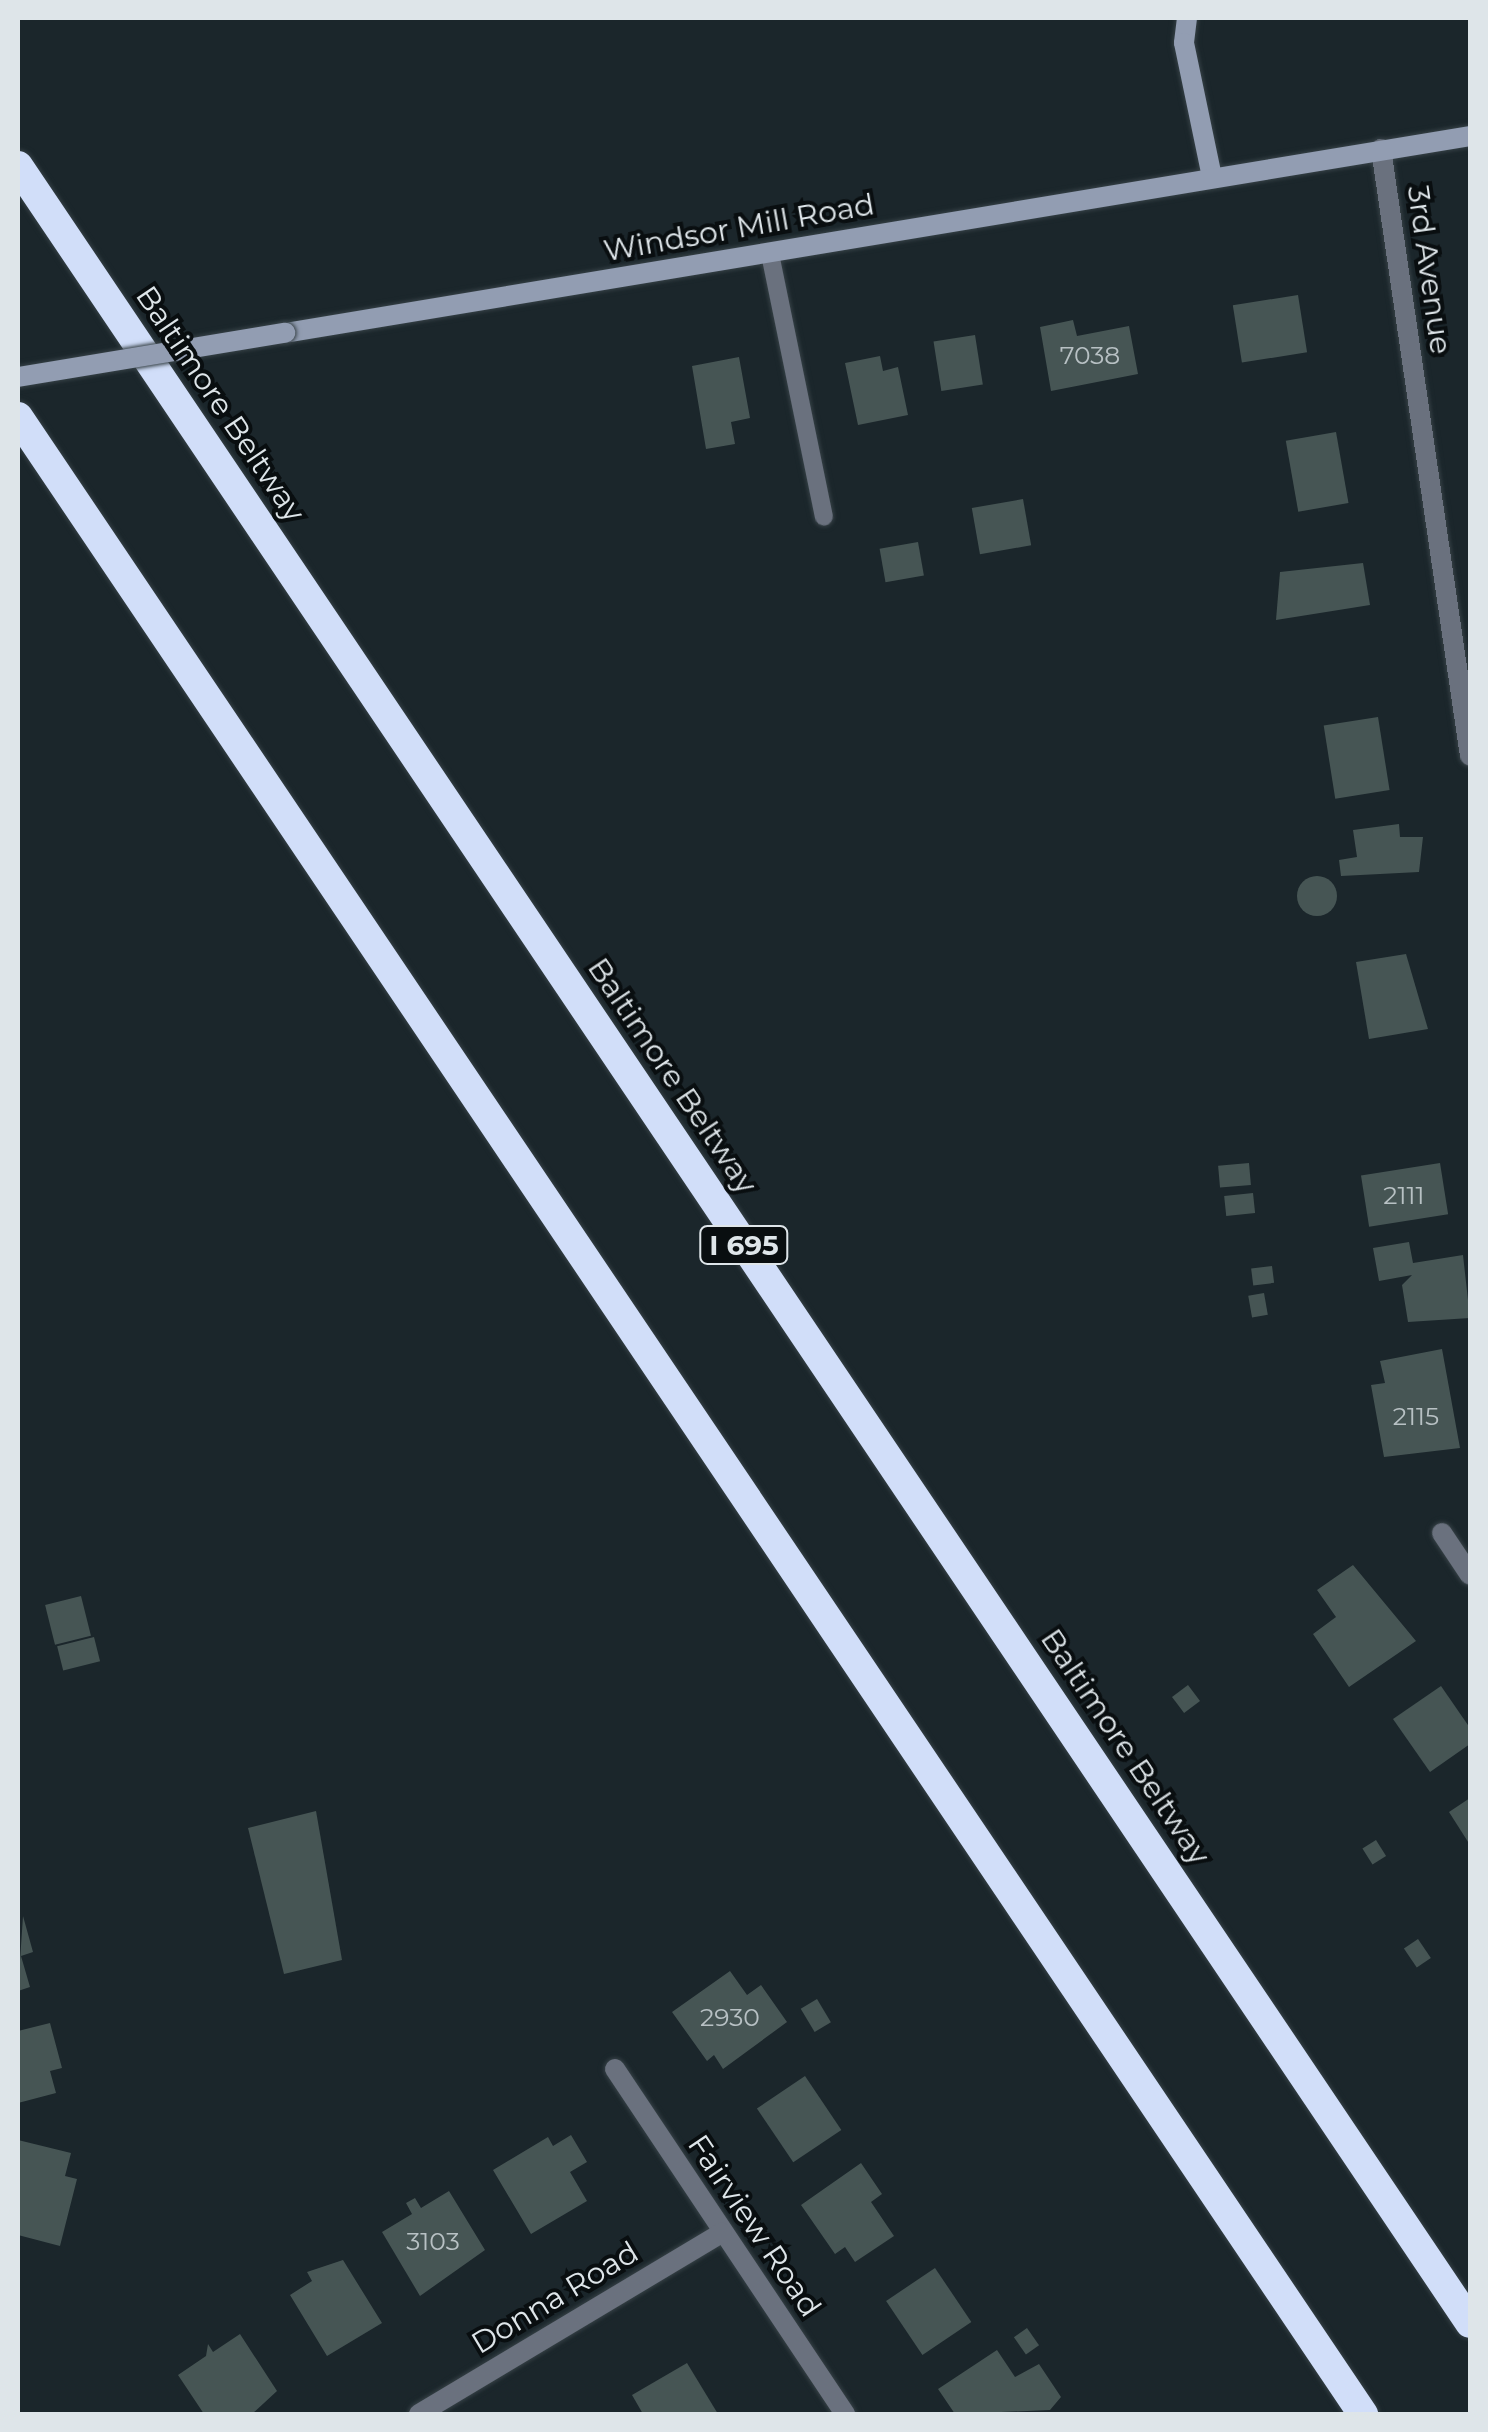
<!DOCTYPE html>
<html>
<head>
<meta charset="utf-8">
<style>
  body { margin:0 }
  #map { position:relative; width:1488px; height:2432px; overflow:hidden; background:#1b262b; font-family:Montserrat,sans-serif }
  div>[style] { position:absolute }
  .building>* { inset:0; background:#465554; transform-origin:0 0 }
  .round { border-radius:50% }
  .roads { filter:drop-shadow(0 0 2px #364146) drop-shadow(0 0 2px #364146) }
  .lane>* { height:18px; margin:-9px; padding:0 9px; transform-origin:9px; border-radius:9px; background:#6a717e }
  .street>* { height:20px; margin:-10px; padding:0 10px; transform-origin:10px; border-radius:10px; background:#6a717e }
  .secondary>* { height:20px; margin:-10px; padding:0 10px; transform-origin:10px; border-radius:10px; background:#929db2 }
  .highway>* { height:30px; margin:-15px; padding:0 15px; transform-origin:15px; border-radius:15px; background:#d1def9 }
  .bridges { filter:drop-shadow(0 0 2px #364146) drop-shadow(0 0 2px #364146) }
  .secondary-bridge>* { height:20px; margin:-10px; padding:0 10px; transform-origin:10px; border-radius:10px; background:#929db2 }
  span { translate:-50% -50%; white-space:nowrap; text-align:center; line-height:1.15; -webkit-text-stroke:8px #090e10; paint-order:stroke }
  .number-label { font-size:25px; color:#b8c1c4 }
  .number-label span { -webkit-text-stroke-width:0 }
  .shield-label span { padding:2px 8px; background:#090e10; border:2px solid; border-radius:8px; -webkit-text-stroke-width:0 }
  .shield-label { font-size:28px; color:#dee5e9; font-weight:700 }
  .street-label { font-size:30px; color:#dee5e9 }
  .frame { position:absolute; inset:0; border:20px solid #dee5e9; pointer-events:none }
</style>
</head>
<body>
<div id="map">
  <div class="building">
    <i style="left:1298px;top:295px;width:58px;height:66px;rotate:81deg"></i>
    <i style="clip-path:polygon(1073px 320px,1077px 336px,1129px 326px,1138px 374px,1051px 391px,1040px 327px)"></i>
    <i style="left:975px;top:335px;width:50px;height:42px;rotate:81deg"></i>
    <i style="clip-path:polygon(880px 356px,883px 371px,898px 367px,908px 415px,858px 425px,845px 363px)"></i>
    <i style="clip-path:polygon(739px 357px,750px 418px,731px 422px,735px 444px,706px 449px,692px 366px)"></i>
    <i style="left:1336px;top:432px;width:72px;height:51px;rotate:80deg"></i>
    <i style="left:1023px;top:499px;width:47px;height:52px;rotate:80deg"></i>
    <i style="left:918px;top:542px;width:34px;height:39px;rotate:80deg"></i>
    <i style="clip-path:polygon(1363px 563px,1370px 605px,1276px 620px,1280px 572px)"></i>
    <i style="left:1378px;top:717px;width:74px;height:55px;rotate:81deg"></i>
    <i style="clip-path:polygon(1399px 824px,1400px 837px,1423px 837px,1419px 872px,1341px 876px,1339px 860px,1357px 857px,1353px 830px)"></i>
    <i class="round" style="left:1297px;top:876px;width:40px;height:40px"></i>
    <i style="clip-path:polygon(1406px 954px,1428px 1029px,1369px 1039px,1356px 962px)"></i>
    <i style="left:1249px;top:1163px;width:22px;height:31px;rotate:85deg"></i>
    <i style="left:1440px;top:1163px;width:52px;height:80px;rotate:81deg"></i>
    <i style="left:1253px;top:1193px;width:20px;height:29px;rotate:84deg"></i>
    <i style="clip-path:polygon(1409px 1242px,1413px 1263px,1463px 1255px,1470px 1318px,1408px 1322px,1402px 1285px,1412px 1275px,1379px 1281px,1373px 1248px)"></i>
    <i style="left:1272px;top:1266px;width:17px;height:21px;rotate:83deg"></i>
    <i style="left:1264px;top:1293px;width:22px;height:16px;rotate:80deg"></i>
    <i style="clip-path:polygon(1442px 1349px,1460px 1448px,1384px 1457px,1371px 1385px,1385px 1383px,1380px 1361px)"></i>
    <i style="clip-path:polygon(1353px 1565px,1416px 1641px,1349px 1687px,1313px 1634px,1336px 1617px,1317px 1590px)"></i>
    <i style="left:81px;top:1596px;width:41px;height:37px;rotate:76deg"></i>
    <i style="left:94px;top:1637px;width:25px;height:38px;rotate:76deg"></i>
    <i style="left:1188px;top:1685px;width:20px;height:20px;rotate:53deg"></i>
    <i style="clip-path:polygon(1441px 1686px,1470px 1728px,1470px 1744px,1430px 1772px,1393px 1719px)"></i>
    <i style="clip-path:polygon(1470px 1798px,1470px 1845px,1449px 1812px)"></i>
    <i style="clip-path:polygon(316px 1811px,342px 1960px,284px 1974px,248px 1828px)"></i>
    <i style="left:1376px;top:1840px;width:19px;height:16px;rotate:58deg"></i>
    <i style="clip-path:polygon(23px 1916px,33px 1952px,21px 1956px,30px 1987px,18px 1991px)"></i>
    <i style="left:1418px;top:1939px;width:23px;height:17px;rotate:56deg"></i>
    <i style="clip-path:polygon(730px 1971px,747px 1995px,761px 1985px,787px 2022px,723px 2069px,714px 2055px,707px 2061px,672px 2012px)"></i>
    <i style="left:817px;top:1999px;width:27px;height:19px;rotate:59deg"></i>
    <i style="clip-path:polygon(50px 2023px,62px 2068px,50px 2071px,56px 2093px,18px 2103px,18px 2031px)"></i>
    <i style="left:805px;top:2076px;width:65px;height:58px;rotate:56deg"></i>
    <i style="clip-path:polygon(571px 2135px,587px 2162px,570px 2172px,587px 2201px,531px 2234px,493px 2170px,548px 2137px,553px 2146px)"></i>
    <i style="clip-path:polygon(18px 2140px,71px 2153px,65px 2176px,77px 2179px,60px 2246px,18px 2235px)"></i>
    <i style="clip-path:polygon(861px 2163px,882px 2194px,871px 2202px,894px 2236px,855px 2262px,845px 2247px,835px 2254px,801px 2205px)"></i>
    <i style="clip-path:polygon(449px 2191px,485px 2250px,420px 2296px,382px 2232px,412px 2214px,406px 2203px,415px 2198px,421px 2208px)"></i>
    <i style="clip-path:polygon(343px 2260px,382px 2323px,327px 2356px,290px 2295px,312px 2281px,307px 2272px)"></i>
    <i style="left:935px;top:2268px;width:65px;height:59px;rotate:56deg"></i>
    <i style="left:1027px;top:2328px;width:21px;height:16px;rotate:55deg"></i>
    <i style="clip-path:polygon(240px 2334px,277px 2391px,252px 2414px,204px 2414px,178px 2375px,206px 2356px,208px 2344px,213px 2352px)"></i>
    <i style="clip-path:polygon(997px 2350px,1015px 2377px,1039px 2364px,1061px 2397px,1050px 2410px,955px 2414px,938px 2389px)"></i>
    <i style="clip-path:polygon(687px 2363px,718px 2414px,643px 2414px,632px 2395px)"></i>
  </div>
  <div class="roads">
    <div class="lane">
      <i style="left:770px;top:254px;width:268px;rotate:78.4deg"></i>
    </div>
    <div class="street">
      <i style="left:1381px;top:149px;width:613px;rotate:81.66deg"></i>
      <i style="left:1442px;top:1533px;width:50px;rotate:56.3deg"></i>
      <i style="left:615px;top:2069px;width:415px;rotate:56.3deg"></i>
      <i style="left:419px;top:2414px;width:353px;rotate:-30.9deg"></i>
    </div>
    <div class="secondary">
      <i style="left:1187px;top:18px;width:25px;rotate:97deg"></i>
      <i style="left:1184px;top:43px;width:137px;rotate:78.2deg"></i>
      <i style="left:285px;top:333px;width:1201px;rotate:-9.44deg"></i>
    </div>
    <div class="highway">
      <i style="left:18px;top:166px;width:2600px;rotate:56.05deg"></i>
      <i style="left:18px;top:417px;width:2408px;rotate:56.04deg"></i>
    </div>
  </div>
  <div class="bridges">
    <div class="secondary-bridge">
      <i style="left:18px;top:377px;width:271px;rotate:-9.4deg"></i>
    </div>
  </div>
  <div class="number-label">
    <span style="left:1090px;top:355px">7038</span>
    <span style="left:1404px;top:1195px">2111</span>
    <span style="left:1416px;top:1416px">2115</span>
    <span style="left:730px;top:2017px">2930</span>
    <span style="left:433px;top:2241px">3103</span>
  </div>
  <div class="shield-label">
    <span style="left:744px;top:1245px">I 695</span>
  </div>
  <div class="street-label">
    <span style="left:739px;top:228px;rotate:-10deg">Windsor Mill Road</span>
    <span style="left:1429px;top:270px;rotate:82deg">3rd Avenue</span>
    <span style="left:220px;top:404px;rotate:56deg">Baltimore Beltway</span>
    <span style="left:672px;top:1076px;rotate:56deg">Baltimore Beltway</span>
    <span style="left:1125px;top:1747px;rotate:56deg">Baltimore Beltway</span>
    <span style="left:754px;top:2226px;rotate:56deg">Fairview Road</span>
    <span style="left:555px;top:2298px;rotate:-31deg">Donna Road</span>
  </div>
  <div class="frame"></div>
</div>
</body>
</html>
